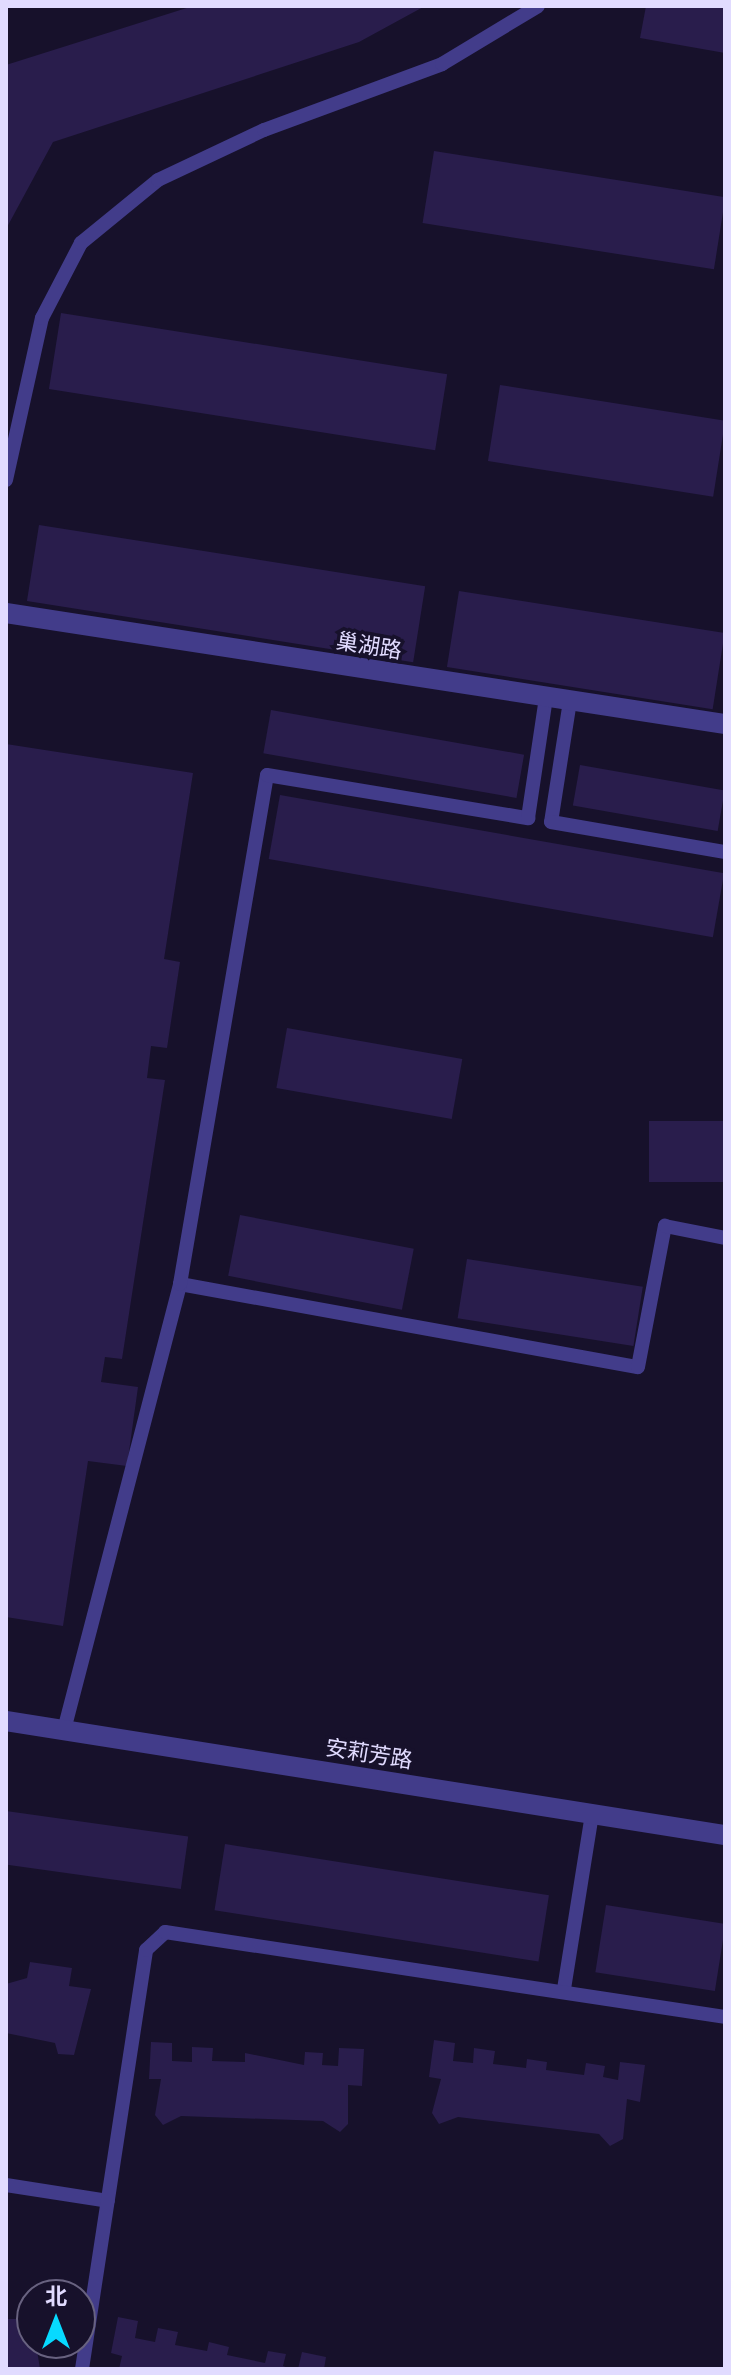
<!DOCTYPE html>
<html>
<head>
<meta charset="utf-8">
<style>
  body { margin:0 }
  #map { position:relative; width:731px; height:2375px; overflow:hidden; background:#17112b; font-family:Signika,"Noto Sans SC",sans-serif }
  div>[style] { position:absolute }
  .building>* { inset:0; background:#291d4c; transform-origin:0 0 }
  .service>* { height:14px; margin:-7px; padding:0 7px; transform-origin:7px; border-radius:7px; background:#423c8a }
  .tertiary>* { height:20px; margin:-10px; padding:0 10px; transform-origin:10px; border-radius:10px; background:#423c8a }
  span { translate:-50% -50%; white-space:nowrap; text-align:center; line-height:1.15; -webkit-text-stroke:7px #17112b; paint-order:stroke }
  .street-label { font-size:22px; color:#e1dbff }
  .frame { position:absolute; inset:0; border:8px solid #e1dbff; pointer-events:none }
  .north { position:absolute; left:16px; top:2279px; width:80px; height:80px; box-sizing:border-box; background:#17112b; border:2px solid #686280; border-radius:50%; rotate:0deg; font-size:22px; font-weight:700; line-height:32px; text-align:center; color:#e1dbff }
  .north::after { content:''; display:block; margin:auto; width:28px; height:36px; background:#07daff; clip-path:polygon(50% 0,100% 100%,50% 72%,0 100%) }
</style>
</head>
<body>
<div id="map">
  <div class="building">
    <i style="clip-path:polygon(193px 6px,425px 6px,359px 42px,53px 142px,6px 229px,6px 65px)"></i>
    <i style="clip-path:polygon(646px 6px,725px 6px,725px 53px,640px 38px)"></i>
    <i style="left:434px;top:151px;width:295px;height:73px;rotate:9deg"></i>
    <i style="left:61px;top:313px;width:391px;height:77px;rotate:9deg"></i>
    <i style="left:500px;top:385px;width:228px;height:77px;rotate:9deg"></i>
    <i style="left:39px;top:525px;width:391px;height:77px;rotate:9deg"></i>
    <i style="left:459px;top:591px;width:269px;height:77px;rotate:9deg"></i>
    <i style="left:271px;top:710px;width:257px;height:44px;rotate:10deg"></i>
    <i style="clip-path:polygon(6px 744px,193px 773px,164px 959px,180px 962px,167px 1048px,151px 1046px,147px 1078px,165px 1080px,122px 1359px,105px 1357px,101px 1382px,138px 1387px,127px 1466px,88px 1461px,63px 1626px,6px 1617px)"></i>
    <i style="left:580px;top:765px;width:147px;height:41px;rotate:10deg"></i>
    <i style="left:280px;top:795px;width:451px;height:65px;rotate:10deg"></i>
    <i style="left:287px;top:1028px;width:178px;height:61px;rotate:10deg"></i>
    <i style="left:725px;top:1121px;width:61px;height:76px;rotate:90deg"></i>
    <i style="left:240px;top:1215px;width:177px;height:62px;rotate:11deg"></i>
    <i style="left:467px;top:1259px;width:178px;height:60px;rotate:9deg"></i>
    <i style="left:6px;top:1811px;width:184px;height:53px;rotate:8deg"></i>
    <i style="left:225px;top:1844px;width:328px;height:67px;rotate:9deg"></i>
    <i style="left:606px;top:1905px;width:121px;height:68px;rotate:9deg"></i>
    <i style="clip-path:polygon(30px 1962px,72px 1968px,69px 1986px,91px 1989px,74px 2055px,58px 2054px,55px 2043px,6px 2033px,6px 1984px,27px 1978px)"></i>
    <i style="clip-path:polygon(434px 2040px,455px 2043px,453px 2061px,473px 2063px,474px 2048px,495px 2051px,493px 2064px,526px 2068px,527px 2059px,547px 2062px,546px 2070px,584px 2075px,586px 2063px,605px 2066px,603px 2077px,618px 2080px,620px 2062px,645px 2065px,640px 2102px,627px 2099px,623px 2139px,610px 2146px,599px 2134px,458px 2117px,439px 2124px,432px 2113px,441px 2079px,429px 2077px)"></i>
    <i style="clip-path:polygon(151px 2042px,172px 2043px,172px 2061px,192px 2062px,192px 2047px,213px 2048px,212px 2061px,245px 2062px,245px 2053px,304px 2065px,305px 2052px,323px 2053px,322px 2065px,338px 2066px,339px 2048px,364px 2049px,362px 2086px,348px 2085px,348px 2124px,340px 2132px,323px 2121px,181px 2116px,163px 2125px,155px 2115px,161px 2079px,149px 2079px)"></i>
    <i style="clip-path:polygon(118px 2317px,138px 2321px,135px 2338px,155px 2342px,158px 2328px,178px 2332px,175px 2345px,207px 2351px,209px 2342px,229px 2347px,227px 2355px,265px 2363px,268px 2351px,286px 2354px,283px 2366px,291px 2369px,119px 2369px,122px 2356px,111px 2353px)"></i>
    <i style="clip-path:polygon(6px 2319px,32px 2319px,40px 2369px,6px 2369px)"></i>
    <i style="clip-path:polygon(302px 2352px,326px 2357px,324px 2369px,298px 2369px)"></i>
  </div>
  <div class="service">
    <i style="left:6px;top:480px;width:166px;rotate:-77.5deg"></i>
    <i style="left:42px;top:318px;width:85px;rotate:-62.5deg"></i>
    <i style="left:81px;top:243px;width:99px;rotate:-39.3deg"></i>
    <i style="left:158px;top:180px;width:117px;rotate:-25.3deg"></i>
    <i style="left:264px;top:130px;width:190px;rotate:-20.3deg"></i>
    <i style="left:442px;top:64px;width:112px;rotate:-31.1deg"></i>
    <i style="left:570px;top:701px;width:122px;rotate:98.9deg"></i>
    <i style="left:551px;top:822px;width:177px;rotate:9.8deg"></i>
    <i style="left:180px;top:1284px;width:465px;rotate:10.3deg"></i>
    <i style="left:638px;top:1367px;width:144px;rotate:-79.2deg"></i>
    <i style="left:665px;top:1226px;width:61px;rotate:11.3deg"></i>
    <i style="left:64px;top:1730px;width:461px;rotate:-75.4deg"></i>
    <i style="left:180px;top:1284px;width:516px;rotate:-80.3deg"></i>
    <i style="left:267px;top:775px;width:265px;rotate:9.4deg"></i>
    <i style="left:528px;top:818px;width:122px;rotate:-81.5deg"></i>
    <i style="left:564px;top:1989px;width:177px;rotate:-80.9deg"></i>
    <i style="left:6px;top:2185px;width:103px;rotate:8.9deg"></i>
    <i style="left:82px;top:2369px;width:424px;rotate:-81.3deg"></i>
    <i style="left:146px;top:1950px;width:26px;rotate:-43deg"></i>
    <i style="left:165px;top:1932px;width:566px;rotate:8.63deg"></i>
  </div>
  <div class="tertiary">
    <i style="left:6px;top:613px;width:728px;rotate:8.78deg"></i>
    <i style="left:6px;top:1721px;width:728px;rotate:9.01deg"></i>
  </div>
  <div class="street-label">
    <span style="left:369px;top:646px;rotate:9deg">巢湖路</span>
    <span style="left:369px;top:1754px;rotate:9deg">安莉芳路</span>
  </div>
  <div class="frame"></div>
  <div class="north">北</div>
</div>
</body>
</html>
